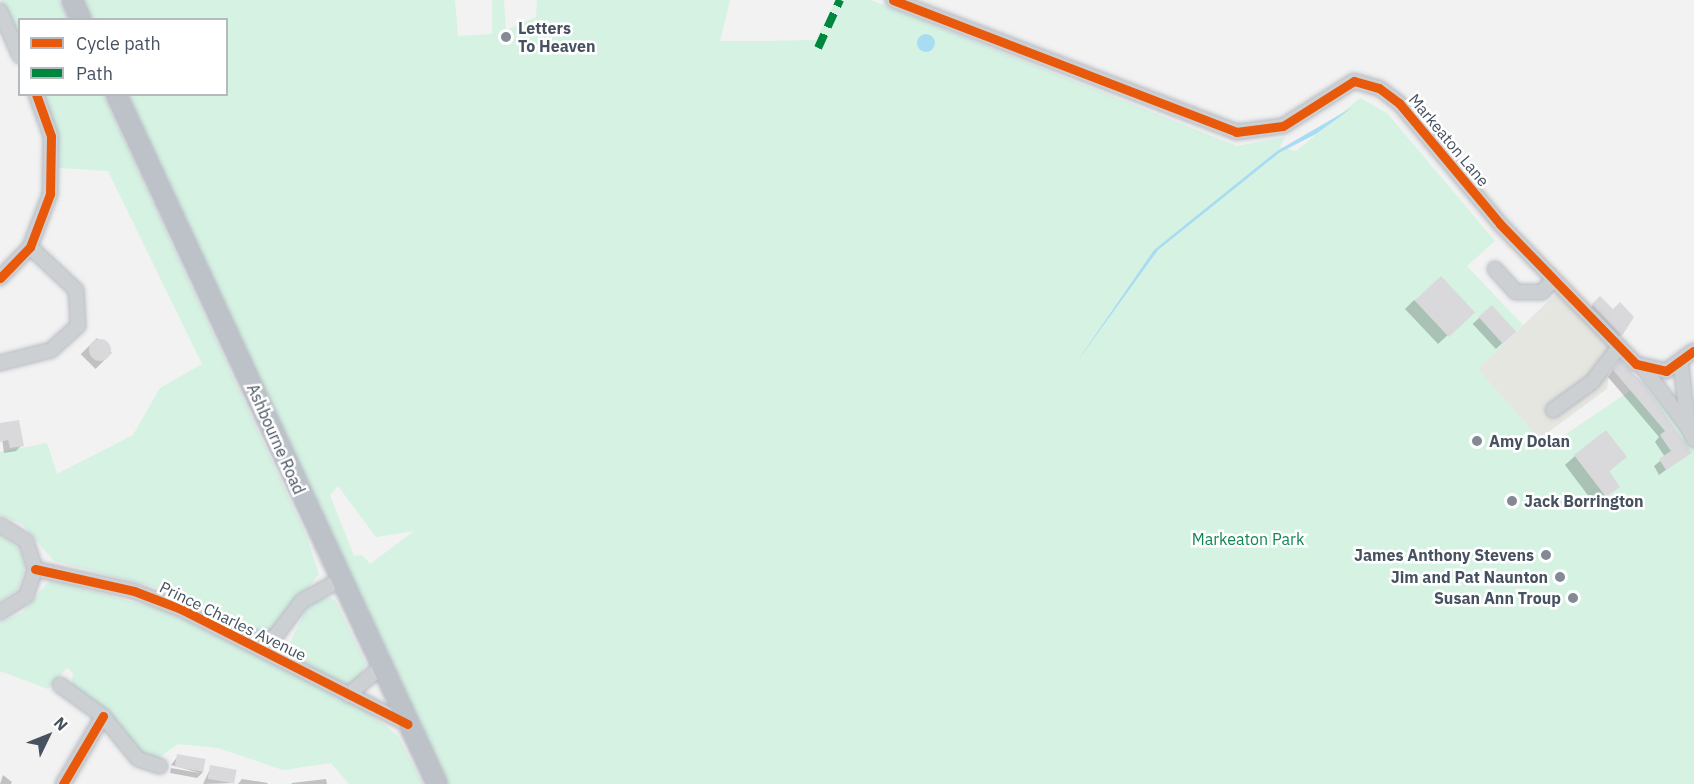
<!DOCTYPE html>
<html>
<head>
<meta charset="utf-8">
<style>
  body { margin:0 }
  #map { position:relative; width:1694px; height:784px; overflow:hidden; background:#f2f2f2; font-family:"IBM Plex Sans",sans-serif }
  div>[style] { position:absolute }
  .commercial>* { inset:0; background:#e6e6e0 }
  .green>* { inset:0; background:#d5f2e3 }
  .water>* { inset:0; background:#a8dcf2 }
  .round { border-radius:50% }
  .shadow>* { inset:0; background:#0003; transform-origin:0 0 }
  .building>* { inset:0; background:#d9d9dc; transform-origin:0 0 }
  .roads { filter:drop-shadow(0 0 2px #b6bac2) drop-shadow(0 0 2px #b6bac2) }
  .minor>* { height:14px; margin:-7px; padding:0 7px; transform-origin:7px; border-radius:7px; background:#cdd0d3 }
  .highway>* { height:20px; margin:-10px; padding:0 10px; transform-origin:10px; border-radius:10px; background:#bdc2c8 }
  .quiet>* { height:8px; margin-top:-4px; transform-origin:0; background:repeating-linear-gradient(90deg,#00873e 0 15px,transparent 0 23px) }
  .cycleway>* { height:9px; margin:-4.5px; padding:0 4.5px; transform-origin:4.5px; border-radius:4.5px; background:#e8590c }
  .dots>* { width:16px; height:16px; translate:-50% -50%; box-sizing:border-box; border:3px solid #fff; border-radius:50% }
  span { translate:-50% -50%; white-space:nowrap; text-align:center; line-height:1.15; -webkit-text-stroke:5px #fff; paint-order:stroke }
  .poi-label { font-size:16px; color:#475260; font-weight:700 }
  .left { translate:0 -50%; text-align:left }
  .right { translate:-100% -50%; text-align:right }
  .street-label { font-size:16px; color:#475260 }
  .park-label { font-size:16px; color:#118756 }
  .legend { position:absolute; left:18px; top:18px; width:210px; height:78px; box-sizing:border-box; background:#fff; border:2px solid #b5babf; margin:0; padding:8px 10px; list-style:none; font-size:18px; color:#475260 }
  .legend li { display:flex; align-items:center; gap:12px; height:30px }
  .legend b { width:30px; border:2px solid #b5babf }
  .north { position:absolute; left:18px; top:706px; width:60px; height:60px; -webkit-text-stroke:4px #fff; paint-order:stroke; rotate:47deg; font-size:16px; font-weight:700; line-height:24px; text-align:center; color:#475260 }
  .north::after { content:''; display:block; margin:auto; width:21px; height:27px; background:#475260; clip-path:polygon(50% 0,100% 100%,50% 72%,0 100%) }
</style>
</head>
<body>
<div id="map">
  <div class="commercial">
    <i style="clip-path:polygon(1558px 292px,1620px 359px,1610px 366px,1607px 389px,1539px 439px,1477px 369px)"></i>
  </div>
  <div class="green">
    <i style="clip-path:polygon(1px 0,59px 0,68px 19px,20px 20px,19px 43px)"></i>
    <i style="clip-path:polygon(evenodd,81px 0,455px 0,458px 36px,492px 34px,492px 0,504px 0,506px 30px,536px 17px,537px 0,730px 0,720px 41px,760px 41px,816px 40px,836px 0,871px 0,1237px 146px,1285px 137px,1280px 147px,1296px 151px,1360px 98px,1387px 113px,1495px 241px,1467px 266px,1523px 325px,1478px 369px,1547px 447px,1643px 382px,1690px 441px,1694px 436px,1694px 784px,445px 784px,124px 95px,226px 94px,226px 20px,90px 19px,81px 0,338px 486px,376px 537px,414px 531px,370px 564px,362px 555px,354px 556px,330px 495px,338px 486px)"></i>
    <i style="clip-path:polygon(42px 95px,103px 95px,306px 535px,319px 574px,273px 632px,245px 635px,159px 588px,54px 561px,22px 524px,0 515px,0 452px,47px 443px,57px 474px,133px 435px,160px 388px,202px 364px,108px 171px,59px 168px,58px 141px)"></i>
    <i style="clip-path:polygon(0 535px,19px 549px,25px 566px,18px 589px,0 602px)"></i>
    <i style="clip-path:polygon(50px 580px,167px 611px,368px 711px,398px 736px,423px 784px,349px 784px,331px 763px,283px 770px,218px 748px,178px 744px,154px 761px,143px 757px,122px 727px,71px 686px,73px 673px,67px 668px,48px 689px,0 671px,0 622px,22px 613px)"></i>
    <i style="clip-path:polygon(327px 597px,335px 600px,366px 664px,357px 681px,344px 686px,286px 651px,308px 605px)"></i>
  </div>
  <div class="water">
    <i class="round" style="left:917px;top:34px;width:18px;height:18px"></i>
    <i style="clip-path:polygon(1353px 107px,1316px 134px,1279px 153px,1158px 250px,1076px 363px,1154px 250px,1277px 151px)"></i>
  </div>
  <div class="shadow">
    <i style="clip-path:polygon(1600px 298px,1613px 311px,1621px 335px,1615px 340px,1587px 311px)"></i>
    <i style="clip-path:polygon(1414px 300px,1463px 321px,1438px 344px,1405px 309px)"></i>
    <i style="left:1491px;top:307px;width:34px;height:25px;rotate:47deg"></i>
    <i style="left:97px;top:338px;width:21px;height:23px;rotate:45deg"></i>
    <i style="clip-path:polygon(1614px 368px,1690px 452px,1659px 475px,1654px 466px,1665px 457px,1655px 442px,1659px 437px,1608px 377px)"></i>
    <i style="clip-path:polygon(0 424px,22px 445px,16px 451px,4px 453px)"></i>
    <i style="clip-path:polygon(1575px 456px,1625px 457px,1608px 472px,1618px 486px,1596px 506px,1565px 465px)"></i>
    <i style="clip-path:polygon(178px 756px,203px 772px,197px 778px,170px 773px,171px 768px,200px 773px,171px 765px)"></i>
    <i style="clip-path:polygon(211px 767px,234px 783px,203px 784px)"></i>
    <i style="clip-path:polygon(3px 775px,12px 782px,11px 784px,0 784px)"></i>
    <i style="clip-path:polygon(242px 779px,268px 783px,267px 784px,238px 784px)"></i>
    <i style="clip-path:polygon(326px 779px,327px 784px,291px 784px,292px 783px)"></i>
  </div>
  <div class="building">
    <i style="left:1441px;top:276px;width:50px;height:36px;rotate:47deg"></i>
    <i style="clip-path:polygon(1600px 296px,1613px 309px,1620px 302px,1634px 317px,1622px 336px,1592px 304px)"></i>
    <i style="left:1492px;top:305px;width:36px;height:18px;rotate:48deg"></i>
    <i class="round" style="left:89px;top:339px;width:22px;height:22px"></i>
    <i style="clip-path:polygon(1620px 360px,1643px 383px,1692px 453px,1666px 470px,1659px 459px,1671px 451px,1660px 435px,1665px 431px,1613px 370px)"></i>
    <i style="clip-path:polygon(19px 420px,24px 446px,10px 448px,8px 440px,0 442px,0 423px)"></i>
    <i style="clip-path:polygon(1606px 430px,1627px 457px,1609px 471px,1620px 487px,1606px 497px,1574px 455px)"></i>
    <i style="left:177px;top:754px;width:29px;height:13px;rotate:10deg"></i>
    <i style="left:210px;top:765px;width:27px;height:14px;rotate:10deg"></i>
  </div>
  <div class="roads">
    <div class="minor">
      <i style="left:893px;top:0;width:368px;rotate:21deg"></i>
      <i style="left:1236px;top:132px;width:47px;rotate:-7.3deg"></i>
      <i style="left:1283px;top:126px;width:84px;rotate:-32.4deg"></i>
      <i style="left:1354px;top:81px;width:26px;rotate:16deg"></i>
      <i style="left:1379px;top:88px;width:25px;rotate:37deg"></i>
      <i style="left:1399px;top:103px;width:158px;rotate:50.1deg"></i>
      <i style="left:1500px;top:224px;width:195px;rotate:45.8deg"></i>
      <i style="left:1636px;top:364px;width:31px;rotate:13deg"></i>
      <i style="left:1666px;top:371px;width:34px;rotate:-36deg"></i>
      <i style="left:0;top:11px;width:49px;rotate:66deg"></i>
      <i style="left:1495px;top:269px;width:31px;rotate:48deg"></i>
      <i style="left:1516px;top:292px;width:26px"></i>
      <i style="left:1542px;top:292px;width:16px;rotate:-47deg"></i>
      <i style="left:0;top:278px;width:43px;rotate:-45.9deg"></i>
      <i style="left:30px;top:247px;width:57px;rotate:-69.3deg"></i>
      <i style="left:50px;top:194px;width:58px;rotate:-89deg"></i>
      <i style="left:51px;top:136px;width:45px;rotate:-109.7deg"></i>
      <i style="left:0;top:363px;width:53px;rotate:-14.3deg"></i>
      <i style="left:51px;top:350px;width:36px;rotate:-42deg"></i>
      <i style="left:78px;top:326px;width:36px;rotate:-93deg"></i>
      <i style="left:76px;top:290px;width:63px;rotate:-136.9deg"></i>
      <i style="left:1644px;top:369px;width:73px;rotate:52.8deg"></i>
      <i style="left:1688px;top:427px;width:62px;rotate:-96.4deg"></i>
      <i style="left:1553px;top:410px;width:48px;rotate:-35.7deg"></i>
      <i style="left:1592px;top:382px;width:44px;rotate:-52.4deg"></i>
      <i style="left:1688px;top:427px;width:14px;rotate:65deg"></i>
      <i style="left:0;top:525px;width:31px;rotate:32deg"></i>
      <i style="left:26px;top:541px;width:29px;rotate:72deg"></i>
      <i style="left:35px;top:569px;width:28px;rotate:108deg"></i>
      <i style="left:26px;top:596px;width:31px;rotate:148deg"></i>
      <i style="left:35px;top:569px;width:101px;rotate:12.5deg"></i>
      <i style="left:134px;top:591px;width:50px;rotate:21deg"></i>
      <i style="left:181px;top:609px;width:254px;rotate:26.9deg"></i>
      <i style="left:245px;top:639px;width:29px;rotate:-2deg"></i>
      <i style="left:274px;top:638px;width:46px;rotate:-52.9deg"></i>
      <i style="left:302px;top:601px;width:43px;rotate:-28.9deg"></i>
      <i style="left:60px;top:685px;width:53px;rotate:35.8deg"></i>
      <i style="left:103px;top:716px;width:55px;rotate:50.9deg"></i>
      <i style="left:138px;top:759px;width:23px;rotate:18deg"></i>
      <i style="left:348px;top:695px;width:43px;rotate:-40.3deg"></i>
      <i style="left:63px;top:784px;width:79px;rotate:-59.5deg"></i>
    </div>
    <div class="highway">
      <i style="left:72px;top:0;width:22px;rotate:66deg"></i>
      <i style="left:116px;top:94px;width:761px;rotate:65.05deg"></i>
    </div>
  </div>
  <div class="quiet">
    <i style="left:818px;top:48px;width:53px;rotate:-65.4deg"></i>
  </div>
  <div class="cycleway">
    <i style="left:893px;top:0;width:368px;rotate:21deg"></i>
    <i style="left:1236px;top:132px;width:47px;rotate:-7.3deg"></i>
    <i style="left:1283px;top:126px;width:84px;rotate:-32.4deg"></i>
    <i style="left:1354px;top:81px;width:26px;rotate:16deg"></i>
    <i style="left:1379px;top:88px;width:25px;rotate:37deg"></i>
    <i style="left:1399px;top:103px;width:158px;rotate:50.1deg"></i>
    <i style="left:1500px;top:224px;width:195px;rotate:45.8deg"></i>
    <i style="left:1636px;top:364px;width:31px;rotate:13deg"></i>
    <i style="left:1666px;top:371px;width:34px;rotate:-36deg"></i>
    <i style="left:0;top:278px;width:43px;rotate:-45.9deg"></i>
    <i style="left:30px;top:247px;width:57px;rotate:-69.3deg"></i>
    <i style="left:50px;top:194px;width:58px;rotate:-89deg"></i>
    <i style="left:51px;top:136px;width:45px;rotate:-109.7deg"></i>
    <i style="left:35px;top:569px;width:101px;rotate:12.5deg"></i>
    <i style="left:134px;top:591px;width:50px;rotate:21deg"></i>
    <i style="left:181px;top:609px;width:254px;rotate:26.9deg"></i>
    <i style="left:63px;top:784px;width:79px;rotate:-59.5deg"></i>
  </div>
  <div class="dots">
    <i style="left:506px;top:37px;background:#838a93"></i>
    <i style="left:1477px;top:441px;background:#838a93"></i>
    <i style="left:1512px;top:501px;background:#838a93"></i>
    <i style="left:1546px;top:555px;background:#838a93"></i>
    <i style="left:1560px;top:577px;background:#838a93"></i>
    <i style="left:1573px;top:598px;background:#838a93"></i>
  </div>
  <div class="poi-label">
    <span class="left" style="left:518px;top:37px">Letters<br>To Heaven</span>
    <span class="left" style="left:1489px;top:441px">Amy Dolan</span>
    <span class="left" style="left:1524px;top:501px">Jack Borrington</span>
    <span class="right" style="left:1534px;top:555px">James Anthony Stevens</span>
    <span class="right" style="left:1548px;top:577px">Jim and Pat Naunton</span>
    <span class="right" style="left:1561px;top:598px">Susan Ann Troup</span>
  </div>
  <div class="street-label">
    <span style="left:1449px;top:140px;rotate:50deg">Markeaton Lane</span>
    <span style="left:276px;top:439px;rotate:66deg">Ashbourne Road</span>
    <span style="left:233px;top:621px;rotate:26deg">Prince Charles Avenue</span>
  </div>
  <div class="park-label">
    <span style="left:1248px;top:539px">Markeaton Park</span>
  </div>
  <ul class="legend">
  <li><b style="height:8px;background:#e8590c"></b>Cycle path</li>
  <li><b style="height:8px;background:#00873e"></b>Path</li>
  </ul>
  <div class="north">N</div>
</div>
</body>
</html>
